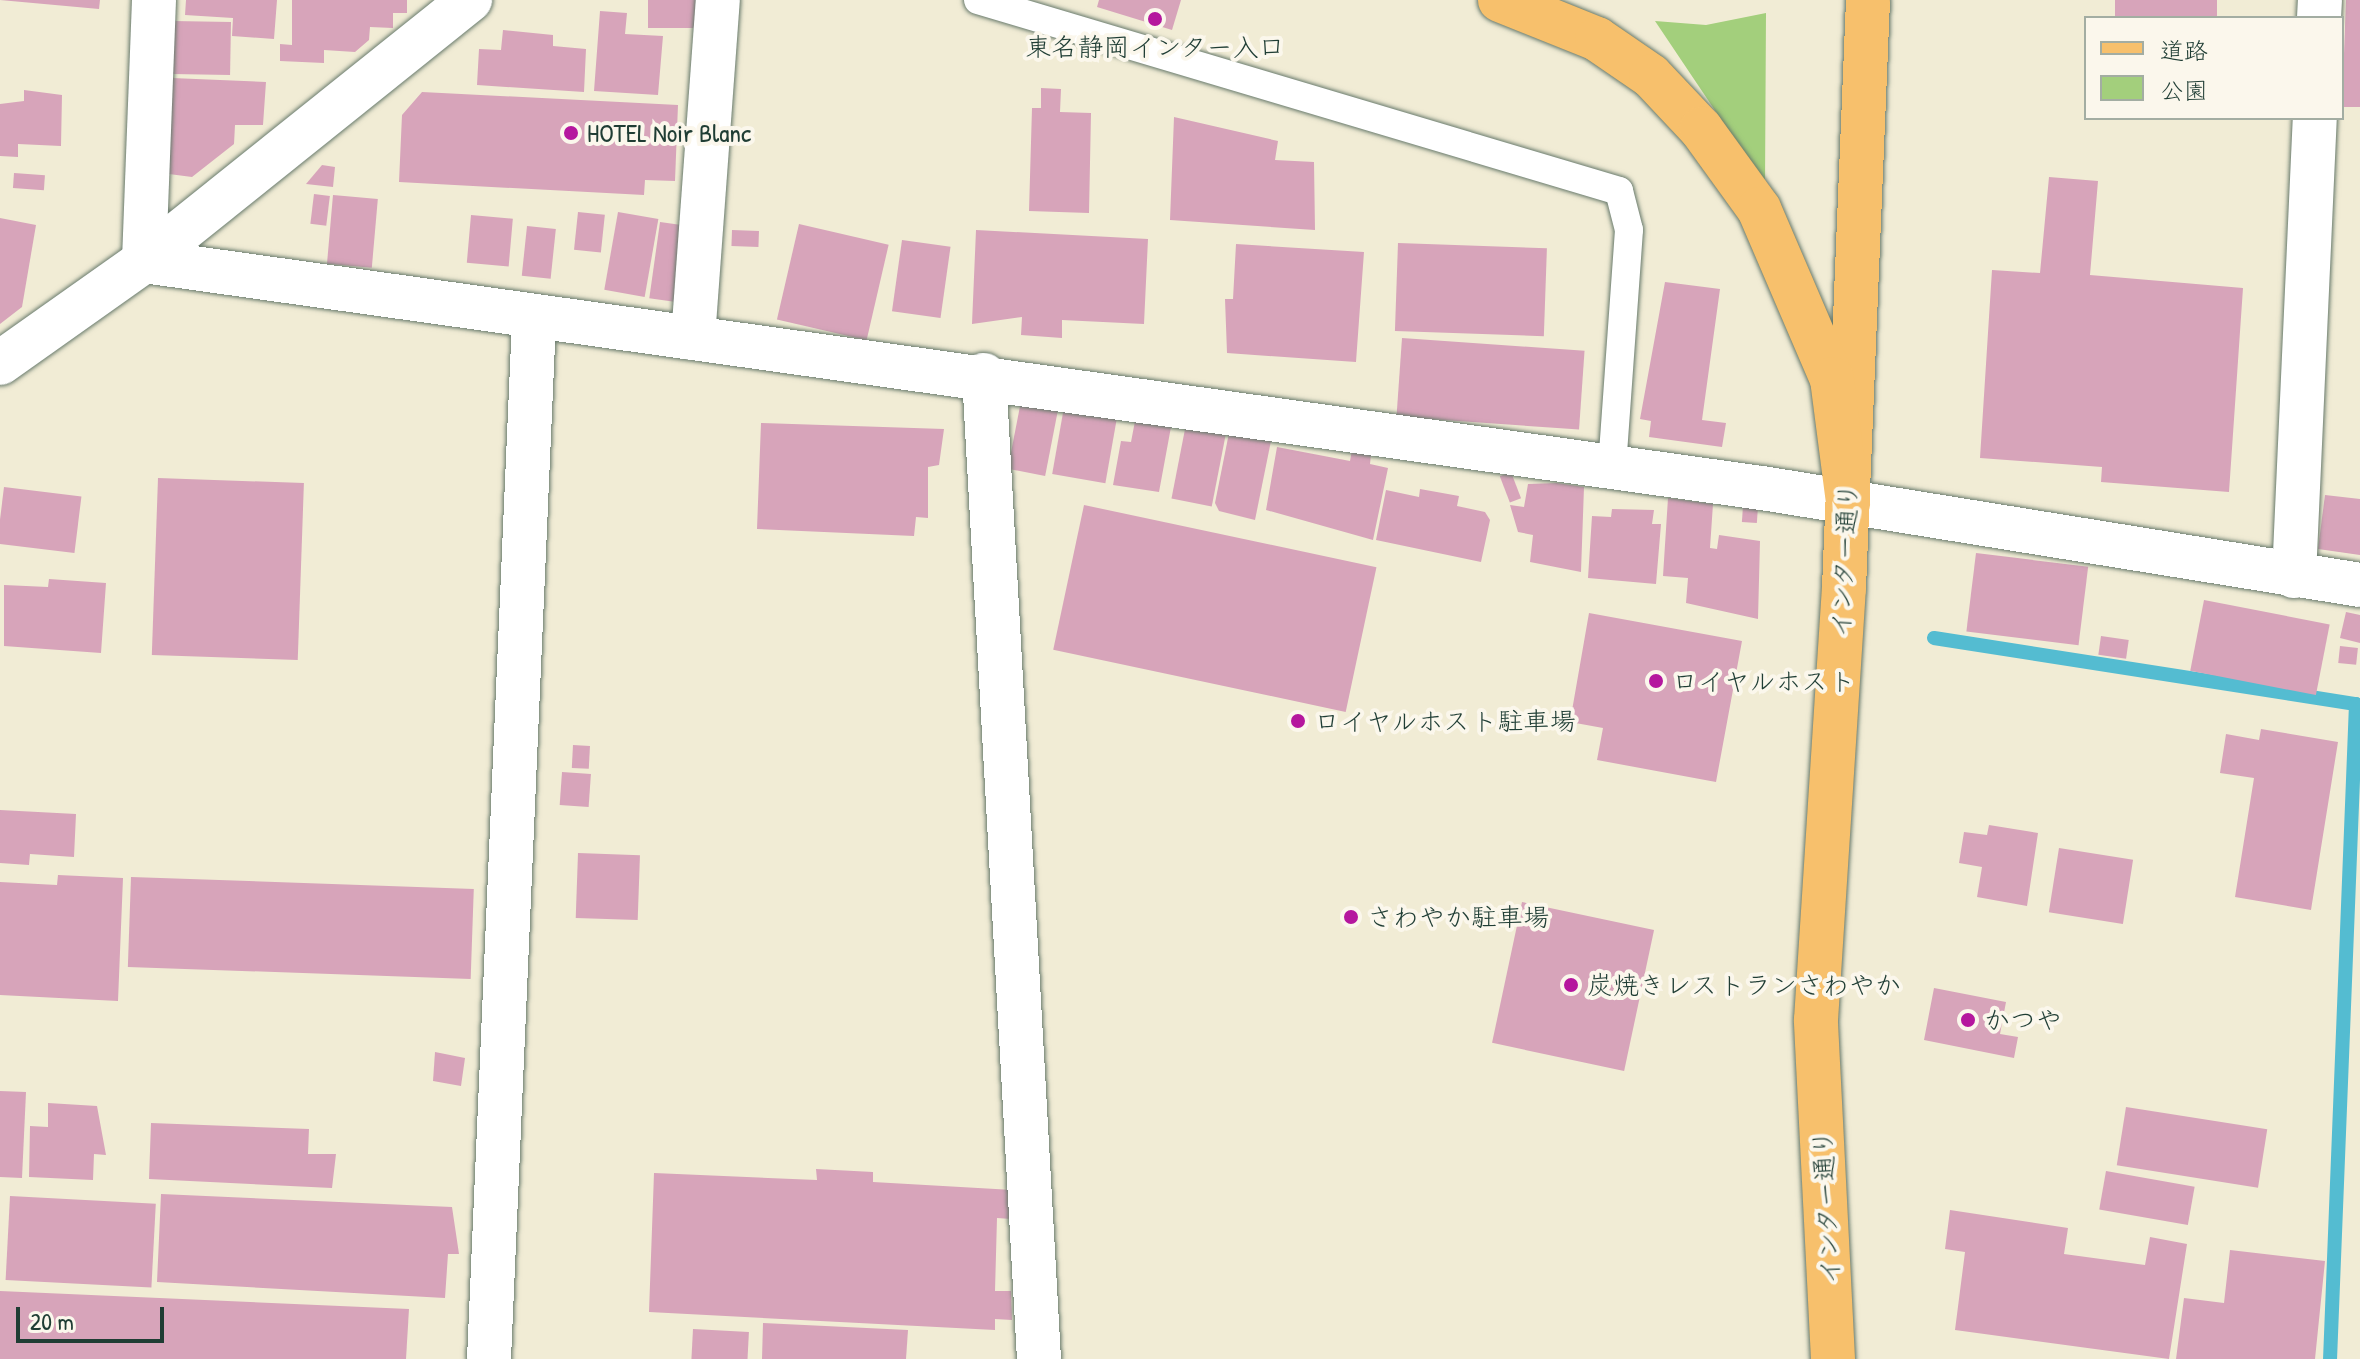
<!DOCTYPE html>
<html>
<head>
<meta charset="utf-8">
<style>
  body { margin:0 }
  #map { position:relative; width:2360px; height:1359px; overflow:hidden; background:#f1ecd5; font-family:"Patrick Hand","Klee One",sans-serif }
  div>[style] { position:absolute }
  .green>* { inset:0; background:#a3cf7c }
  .stream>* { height:14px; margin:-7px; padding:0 7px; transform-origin:7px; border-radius:7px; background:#54bcd1 }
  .building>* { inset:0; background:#d7a4ba; transform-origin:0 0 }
  .roads { filter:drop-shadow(0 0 2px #687a6c) drop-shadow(0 0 2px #687a6c) }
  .service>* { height:28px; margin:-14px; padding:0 14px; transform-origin:14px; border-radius:14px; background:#fff }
  .minor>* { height:44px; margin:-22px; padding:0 22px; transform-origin:22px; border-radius:22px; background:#fff }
  .primary>* { height:44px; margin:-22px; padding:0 22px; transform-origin:22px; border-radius:22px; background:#f7c06c }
  .motorway>* { height:44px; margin:-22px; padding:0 22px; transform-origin:22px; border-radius:22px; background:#f7c06c }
  .dots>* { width:22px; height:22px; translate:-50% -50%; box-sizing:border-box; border:4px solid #fbf7ec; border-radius:50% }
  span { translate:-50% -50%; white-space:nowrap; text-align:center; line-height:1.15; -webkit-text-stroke:8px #fbf7ec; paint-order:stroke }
  .poi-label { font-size:26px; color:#1f3d34 }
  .left { translate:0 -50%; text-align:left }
  .street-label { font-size:26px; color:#1f3d34 }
  .legend { position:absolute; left:2084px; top:16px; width:260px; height:104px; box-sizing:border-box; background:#fbf7ec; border:2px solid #a3ada2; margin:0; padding:10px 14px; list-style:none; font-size:24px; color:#1f3d34 }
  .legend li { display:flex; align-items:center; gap:16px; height:40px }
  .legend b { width:40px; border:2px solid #a3ada2 }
  .scale { position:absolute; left:16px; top:1307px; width:148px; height:36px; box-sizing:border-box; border:4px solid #1f3d34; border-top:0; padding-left:10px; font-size:24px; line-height:28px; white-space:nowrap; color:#1f3d34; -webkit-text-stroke:6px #fbf7ec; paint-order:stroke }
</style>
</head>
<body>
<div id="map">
  <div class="green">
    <i style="clip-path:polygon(1766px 13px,1765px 185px,1655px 21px,1706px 25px)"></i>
  </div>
  <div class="stream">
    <i style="left:1934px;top:638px;width:427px;rotate:8.9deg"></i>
    <i style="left:2356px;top:704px;width:656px;rotate:92.27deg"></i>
  </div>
  <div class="building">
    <i style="clip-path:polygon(0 0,100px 0,99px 9px)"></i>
    <i style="clip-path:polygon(186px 0,277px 0,274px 39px,232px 36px,233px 18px,185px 15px)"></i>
    <i style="clip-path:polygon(292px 0,407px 0,407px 13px,393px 13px,393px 28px,370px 27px,369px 40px,355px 52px,324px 50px,324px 63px,280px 61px,280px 44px,292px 45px)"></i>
    <i style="left:648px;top:0;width:49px;height:28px"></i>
    <i style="clip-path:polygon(1099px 0,1181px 0,1172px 30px,1097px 7px)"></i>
    <i style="left:2115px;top:0;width:102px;height:18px"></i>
    <i style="clip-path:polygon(2346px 0,2360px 0,2360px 107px,2342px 107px)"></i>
    <i style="clip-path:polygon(600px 11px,627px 13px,625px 34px,663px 36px,658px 95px,594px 91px)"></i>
    <i style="left:173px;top:21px;width:58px;height:53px;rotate:1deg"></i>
    <i style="clip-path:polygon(503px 30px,553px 35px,553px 46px,586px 49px,584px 92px,477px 85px,479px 49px,501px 50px)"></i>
    <i style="clip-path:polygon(172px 78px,266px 82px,263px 125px,235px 125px,234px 144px,192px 177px,169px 174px)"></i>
    <i style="clip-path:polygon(1041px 88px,1061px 89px,1060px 112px,1091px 113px,1089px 213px,1029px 211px,1032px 108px,1041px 108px)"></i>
    <i style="clip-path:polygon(24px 90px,62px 95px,61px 146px,18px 144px,18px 157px,0 156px,0 104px,24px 101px)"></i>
    <i style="clip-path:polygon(422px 92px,678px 105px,675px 181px,645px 180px,644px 195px,399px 182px,402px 115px)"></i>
    <i style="clip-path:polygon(1174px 117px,1278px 141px,1275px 160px,1314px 162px,1315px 230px,1170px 220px)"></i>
    <i style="clip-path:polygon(322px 165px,335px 167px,333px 187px,306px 184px)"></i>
    <i style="left:14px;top:173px;width:31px;height:15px;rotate:4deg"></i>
    <i style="clip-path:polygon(2049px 177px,2098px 181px,2090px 275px,2243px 288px,2229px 492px,2101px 482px,2102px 467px,1980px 458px,1992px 270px,2040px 273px)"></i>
    <i style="left:314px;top:194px;width:16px;height:30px;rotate:7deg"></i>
    <i style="left:333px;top:195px;width:45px;height:69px;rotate:5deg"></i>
    <i style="left:578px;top:212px;width:27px;height:38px;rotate:6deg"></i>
    <i style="left:618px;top:212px;width:41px;height:79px;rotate:10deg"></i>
    <i style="left:471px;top:215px;width:42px;height:48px;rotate:5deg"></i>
    <i style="clip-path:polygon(0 218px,36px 225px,22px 307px,0 324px)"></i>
    <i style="left:660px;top:222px;width:36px;height:77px;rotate:8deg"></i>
    <i style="left:799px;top:224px;width:92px;height:98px;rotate:13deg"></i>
    <i style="left:527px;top:226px;width:29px;height:50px;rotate:6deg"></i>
    <i style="left:732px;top:230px;width:27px;height:16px;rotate:2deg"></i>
    <i style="clip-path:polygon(976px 230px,1148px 239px,1144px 324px,1062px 320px,1062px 338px,1021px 335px,1022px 317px,972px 324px)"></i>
    <i style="left:902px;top:240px;width:49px;height:72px;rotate:8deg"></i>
    <i style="left:1398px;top:243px;width:149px;height:88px;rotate:2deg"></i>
    <i style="clip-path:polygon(1236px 244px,1364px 252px,1356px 362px,1227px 353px,1225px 299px,1233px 299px)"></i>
    <i style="clip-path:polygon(1665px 282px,1720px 289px,1702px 420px,1726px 423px,1722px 447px,1649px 437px,1651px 421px,1640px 419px)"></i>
    <i style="left:1402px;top:338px;width:183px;height:79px;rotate:4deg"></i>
    <i style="left:1021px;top:401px;width:38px;height:69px;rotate:11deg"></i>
    <i style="left:1064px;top:407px;width:54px;height:68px;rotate:10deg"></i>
    <i style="clip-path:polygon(1135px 421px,1171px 427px,1159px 492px,1113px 485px,1121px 441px,1131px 442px)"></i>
    <i style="clip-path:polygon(761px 423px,944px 429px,939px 465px,928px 467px,928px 518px,916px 517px,914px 536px,757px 529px)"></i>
    <i style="left:1186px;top:424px;width:41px;height:76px;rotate:11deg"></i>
    <i style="clip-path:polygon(1230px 428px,1272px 436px,1255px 520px,1219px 511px,1215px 503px)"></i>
    <i style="clip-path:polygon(1277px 447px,1350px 461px,1352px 450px,1371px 454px,1370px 464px,1388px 468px,1373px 540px,1266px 510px)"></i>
    <i style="left:1511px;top:472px;width:28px;height:12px;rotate:69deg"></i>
    <i style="left:158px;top:478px;width:146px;height:177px;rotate:2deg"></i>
    <i style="clip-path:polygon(1557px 483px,1584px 487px,1581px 572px,1530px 562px,1533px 535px,1518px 532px,1510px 505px,1524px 507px,1528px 484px)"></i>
    <i style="left:4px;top:487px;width:78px;height:57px;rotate:7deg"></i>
    <i style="clip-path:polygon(1420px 489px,1459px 496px,1457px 506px,1485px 512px,1490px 520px,1481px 562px,1376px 540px,1386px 490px,1419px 497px)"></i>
    <i style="clip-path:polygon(2325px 495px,2360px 499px,2360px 555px,2318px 549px)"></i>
    <i style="clip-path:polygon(1668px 498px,1713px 504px,1710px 548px,1717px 549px,1719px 535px,1760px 541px,1758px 619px,1686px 603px,1688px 578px,1663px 576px)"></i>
    <i style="left:1084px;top:505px;width:299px;height:148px;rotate:12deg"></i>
    <i style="left:1743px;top:506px;width:15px;height:16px;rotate:4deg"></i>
    <i style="clip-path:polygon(1612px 509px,1654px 510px,1652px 524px,1661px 524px,1656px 584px,1588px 578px,1592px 516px,1611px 517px)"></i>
    <i style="left:1976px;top:553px;width:113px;height:79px;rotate:7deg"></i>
    <i style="clip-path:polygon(49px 579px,106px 583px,101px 653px,4px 646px,4px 585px,48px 587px)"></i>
    <i style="left:2204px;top:600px;width:128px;height:72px;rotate:11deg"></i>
    <i style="clip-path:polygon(2346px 612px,2360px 615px,2360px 643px,2340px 638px)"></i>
    <i style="clip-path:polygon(1589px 613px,1742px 641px,1716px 782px,1597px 760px,1603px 728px,1570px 722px)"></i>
    <i style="left:2101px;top:636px;width:28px;height:19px;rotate:8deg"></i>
    <i style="left:2340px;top:646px;width:18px;height:17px;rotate:6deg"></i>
    <i style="clip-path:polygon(2261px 729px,2338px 742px,2311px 910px,2235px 897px,2254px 778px,2220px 773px,2226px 734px,2259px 740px)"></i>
    <i style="left:573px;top:745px;width:17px;height:23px;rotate:3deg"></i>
    <i style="left:562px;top:772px;width:29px;height:33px;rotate:4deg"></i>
    <i style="clip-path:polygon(0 810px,76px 814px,74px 857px,30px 854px,29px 865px,0 863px)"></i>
    <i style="clip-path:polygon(1989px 825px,2038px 833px,2027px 906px,1977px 897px,1982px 867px,1959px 863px,1964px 832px,1987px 835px)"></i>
    <i style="left:2059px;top:848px;width:75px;height:65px;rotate:9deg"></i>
    <i style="left:578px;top:853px;width:62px;height:65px;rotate:2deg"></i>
    <i style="clip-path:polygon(58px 875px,123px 878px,118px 1001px,0 995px,0 882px,57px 885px)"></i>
    <i style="left:131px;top:877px;width:343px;height:90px;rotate:2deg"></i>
    <i style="left:1522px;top:902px;width:135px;height:144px;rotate:12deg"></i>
    <i style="clip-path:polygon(1934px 988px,2006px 1002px,2000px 1034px,2018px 1037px,2014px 1058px,1924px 1040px)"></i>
    <i style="clip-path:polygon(435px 1052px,465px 1058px,461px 1086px,433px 1081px)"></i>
    <i style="clip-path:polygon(0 1091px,26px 1092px,22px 1178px,0 1177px)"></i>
    <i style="clip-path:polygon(48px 1103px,97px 1106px,106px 1155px,94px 1154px,93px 1180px,29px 1177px,30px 1126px,48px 1127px)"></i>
    <i style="left:2126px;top:1107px;width:143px;height:59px;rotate:9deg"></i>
    <i style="clip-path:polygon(151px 1123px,309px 1129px,308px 1154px,336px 1154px,332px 1188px,149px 1179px)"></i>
    <i style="clip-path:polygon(816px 1169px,873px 1172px,873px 1182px,1013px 1190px,1011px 1219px,997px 1218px,995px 1291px,1011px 1291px,1012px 1320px,995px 1319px,995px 1330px,649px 1312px,654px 1173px,817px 1180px)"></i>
    <i style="left:2106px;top:1171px;width:90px;height:39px;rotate:10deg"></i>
    <i style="clip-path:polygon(161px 1194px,452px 1207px,459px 1254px,448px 1254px,445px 1298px,157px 1282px)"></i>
    <i style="left:10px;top:1196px;width:146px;height:84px;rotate:3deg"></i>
    <i style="clip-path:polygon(1950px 1210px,2068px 1228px,2064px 1254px,2145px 1265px,2150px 1237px,2187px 1244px,2169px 1359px,1955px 1330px,1965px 1252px,1945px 1249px)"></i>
    <i style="clip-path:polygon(2230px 1250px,2325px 1261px,2315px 1359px,2176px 1359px,2184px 1298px,2224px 1303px)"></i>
    <i style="clip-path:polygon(0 1291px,409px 1309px,406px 1359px,0 1359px)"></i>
    <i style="clip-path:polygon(763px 1323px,908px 1330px,906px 1359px,762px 1359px)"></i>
    <i style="left:693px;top:1329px;width:56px;height:30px;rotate:3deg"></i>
  </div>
  <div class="roads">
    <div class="service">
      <i style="left:978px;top:0;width:669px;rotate:16.59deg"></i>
      <i style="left:1619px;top:191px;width:40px;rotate:75.6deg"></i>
      <i style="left:1629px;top:230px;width:238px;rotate:94.1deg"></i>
    </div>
    <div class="minor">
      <i style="left:154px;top:0;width:261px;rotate:92.2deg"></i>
      <i style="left:144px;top:261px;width:1634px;rotate:7.99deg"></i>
      <i style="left:1762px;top:488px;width:606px;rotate:9.21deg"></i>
      <i style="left:2319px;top:18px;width:18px;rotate:-87deg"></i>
      <i style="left:693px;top:338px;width:339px;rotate:-85.8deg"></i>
      <i style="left:0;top:363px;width:176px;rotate:-35.3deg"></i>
      <i style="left:144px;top:261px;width:418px;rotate:-38.7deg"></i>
      <i style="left:984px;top:375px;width:986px;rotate:86.8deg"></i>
      <i style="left:2294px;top:576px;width:458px;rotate:-87.4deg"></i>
      <i style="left:489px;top:1359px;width:1041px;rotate:-87.52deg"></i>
    </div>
    <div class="primary">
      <i style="left:1833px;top:1359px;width:339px;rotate:-92.9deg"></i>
      <i style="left:1816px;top:1020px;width:433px;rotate:-86.3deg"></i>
      <i style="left:1844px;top:588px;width:588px;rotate:-87.66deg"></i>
    </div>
    <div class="motorway">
      <i style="left:1500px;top:0;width:105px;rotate:21.9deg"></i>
      <i style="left:1597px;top:39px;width:65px;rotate:34.4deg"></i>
      <i style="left:1651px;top:76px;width:73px;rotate:46.7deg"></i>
      <i style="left:1701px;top:129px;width:99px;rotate:54.1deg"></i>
      <i style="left:1759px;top:209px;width:185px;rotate:66.8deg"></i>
      <i style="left:1832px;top:379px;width:125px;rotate:82.6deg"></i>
    </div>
  </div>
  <div class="dots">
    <i style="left:1155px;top:19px;background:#b5179e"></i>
    <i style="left:571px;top:133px;background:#b5179e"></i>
    <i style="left:1656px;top:681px;background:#b5179e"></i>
    <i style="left:1298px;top:721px;background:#b5179e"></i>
    <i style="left:1351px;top:917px;background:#b5179e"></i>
    <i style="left:1571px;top:985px;background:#b5179e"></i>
    <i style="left:1968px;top:1020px;background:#b5179e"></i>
  </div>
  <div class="poi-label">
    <span style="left:1155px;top:47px">東名静岡インター入口</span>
    <span class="left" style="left:587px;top:133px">HOTEL Noir Blanc</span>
    <span class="left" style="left:1672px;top:681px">ロイヤルホスト</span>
    <span class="left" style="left:1314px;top:721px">ロイヤルホスト駐車場</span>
    <span class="left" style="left:1367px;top:917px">さわやか駐車場</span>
    <span class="left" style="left:1587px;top:985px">炭焼きレストランさわやか</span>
    <span class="left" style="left:1984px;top:1020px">かつや</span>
  </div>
  <div class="street-label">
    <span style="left:1844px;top:560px;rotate:-87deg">インター通り</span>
    <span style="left:1826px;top:1207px;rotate:-93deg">インター通り</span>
  </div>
  <ul class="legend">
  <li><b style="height:10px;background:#f7c06c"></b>道路</li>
  <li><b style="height:22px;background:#a3cf7c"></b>公園</li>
  </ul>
  <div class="scale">20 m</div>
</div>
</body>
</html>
